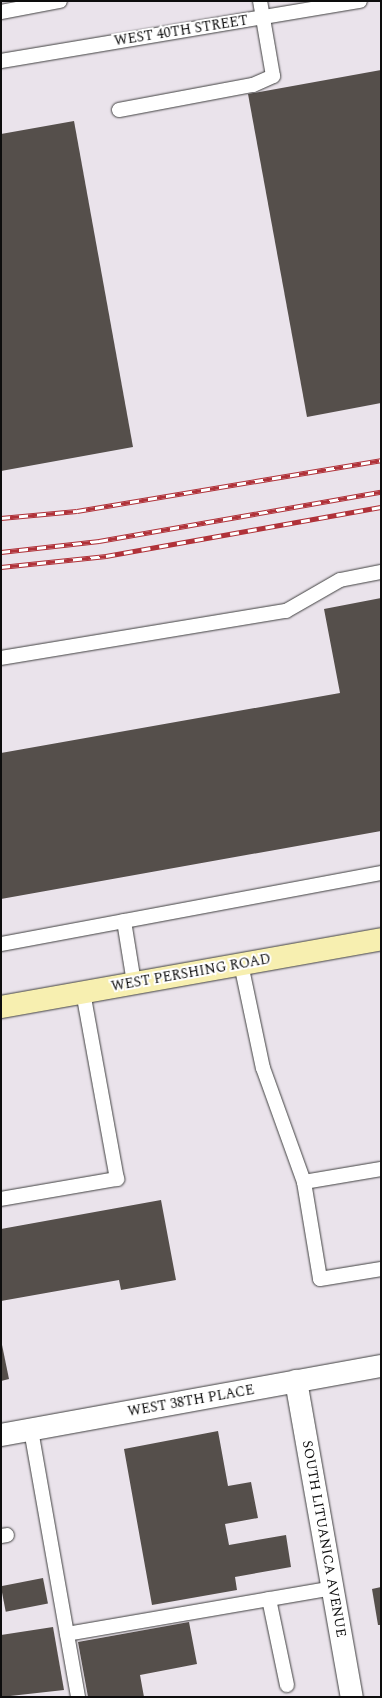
<!DOCTYPE html>
<html>
<head>
<meta charset="utf-8">
<style>
  body { margin:0 }
  #map { position:relative; width:382px; height:1698px; overflow:hidden; background:#fdfbef; font-family:Spectral,serif }
  div>[style] { position:absolute }
  .industrial>* { inset:0; background:#eae3eb; transform-origin:0 0 }
  .building>* { inset:0; background:#554f4b; transform-origin:0 0 }
  .roads { filter:drop-shadow(0 0 1px #404040) drop-shadow(0 0 1px #404040) }
  .service>* { height:14px; margin:-7px; padding:0 7px; transform-origin:7px; border-radius:7px; background:#fff }
  .minor>* { height:22px; margin:-11px; padding:0 11px; transform-origin:11px; border-radius:11px; background:#fff }
  .secondary>* { height:22px; margin:-11px; padding:0 11px; transform-origin:11px; border-radius:11px; background:#f7efb0 }
  .rail>* { height:4.5px; margin-top:-2.25px; transform-origin:0; background:repeating-linear-gradient(90deg,#fff 0 9px,#b03239 0 18px); box-sizing:border-box; border-block:1px solid #b03239 }
  span { translate:-50% -50%; white-space:nowrap; text-align:center; line-height:1.15; -webkit-text-stroke:4px #fff; paint-order:stroke }
  .street-label { font-size:14px; color:#0d0d0d }
  .frame { position:absolute; inset:0; border:2px solid #0d0d0d; pointer-events:none }
</style>
</head>
<body>
<div id="map">
  <div class="industrial">
    <i style="left:1px;top:1px;width:380px;height:1696px"></i>
  </div>
  <div class="building">
    <i style="clip-path:polygon(381px 70px,381px 403px,307px 417px,248px 94px)"></i>
    <i style="clip-path:polygon(74px 121px,133px 447px,1px 471px,1px 134px)"></i>
    <i style="clip-path:polygon(381px 598px,381px 831px,1px 899px,1px 753px,340px 693px,324px 609px)"></i>
    <i style="clip-path:polygon(161px 1200px,176px 1280px,121px 1290px,119px 1280px,1px 1301px,1px 1229px)"></i>
    <i style="clip-path:polygon(1px 1340px,9px 1379px,1px 1381px)"></i>
    <i style="clip-path:polygon(218px 1431px,228px 1486px,251px 1482px,258px 1518px,225px 1524px,229px 1545px,286px 1535px,291px 1567px,235px 1577px,237px 1590px,152px 1605px,124px 1449px)"></i>
    <i style="left:43px;top:1578px;width:26px;height:43px;rotate:79deg"></i>
    <i style="clip-path:polygon(381px 1587px,381px 1625px,378px 1625px,372px 1589px)"></i>
    <i style="clip-path:polygon(189px 1622px,197px 1664px,140px 1675px,144px 1697px,88px 1697px,78px 1642px)"></i>
    <i style="clip-path:polygon(53px 1627px,64px 1690px,1px 1697px,1px 1635px)"></i>
  </div>
  <div class="roads">
    <div class="service">
      <i style="left:1px;top:12px;width:60px;rotate:-10.6deg"></i>
      <i style="left:1px;top:61px;width:364px;rotate:-9.5deg"></i>
      <i style="left:119px;top:110px;width:136px;rotate:-10.6deg"></i>
      <i style="left:253px;top:85px;width:22px;rotate:-24deg"></i>
      <i style="left:273px;top:76px;width:76px;rotate:-99.8deg"></i>
      <i style="left:1px;top:658px;width:289px;rotate:-9.4deg"></i>
      <i style="left:286px;top:611px;width:62px;rotate:-29.9deg"></i>
      <i style="left:340px;top:580px;width:42px;rotate:-11deg"></i>
      <i style="left:124px;top:921px;width:63px;rotate:80.8deg"></i>
      <i style="left:1px;top:944px;width:387px;rotate:-10.6deg"></i>
      <i style="left:241px;top:964px;width:106px;rotate:78.1deg"></i>
      <i style="left:263px;top:1068px;width:121px;rotate:70.2deg"></i>
      <i style="left:304px;top:1182px;width:98px;rotate:80.6deg"></i>
      <i style="left:320px;top:1279px;width:62px;rotate:-9.3deg"></i>
      <i style="left:304px;top:1182px;width:78px;rotate:-9.6deg"></i>
      <i style="left:1px;top:1199px;width:118px;rotate:-9.8deg"></i>
      <i style="left:117px;top:1179px;width:190px;rotate:-100.3deg"></i>
      <i style="left:31px;top:1430px;width:271px;rotate:80deg"></i>
      <i style="left:1px;top:1536px;width:6px;rotate:-9deg"></i>
      <i style="left:269px;top:1599px;width:88px;rotate:78.2deg"></i>
      <i style="left:67px;top:1634px;width:270px;rotate:-9.8deg"></i>
    </div>
    <div class="minor">
      <i style="left:296px;top:1381px;width:321px;rotate:80deg"></i>
      <i style="left:1px;top:1435px;width:386px;rotate:-10.3deg"></i>
    </div>
    <div class="secondary">
      <i style="left:1px;top:1007px;width:386px;rotate:-10.1deg"></i>
    </div>
  </div>
  <div class="rail">
    <i style="left:1px;top:518px;width:76px;rotate:-5.3deg"></i>
    <i style="left:77px;top:511px;width:308px;rotate:-9.5deg"></i>
    <i style="left:1px;top:552px;width:99px;rotate:-6.4deg"></i>
    <i style="left:99px;top:541px;width:286px;rotate:-9.9deg"></i>
    <i style="left:1px;top:567px;width:106px;rotate:-6deg"></i>
    <i style="left:106px;top:556px;width:279px;rotate:-10.1deg"></i>
  </div>
  <div class="street-label">
    <span style="left:181px;top:31px;rotate:-9deg">WEST 40TH STREET</span>
    <span style="left:191px;top:973px;rotate:-10deg">WEST PERSHING ROAD</span>
    <span style="left:191px;top:1401px;rotate:-10deg">WEST 38TH PLACE</span>
    <span style="left:324px;top:1539px;rotate:80deg">SOUTH LITUANICA AVENUE</span>
  </div>
  <div class="frame"></div>
</div>
</body>
</html>
